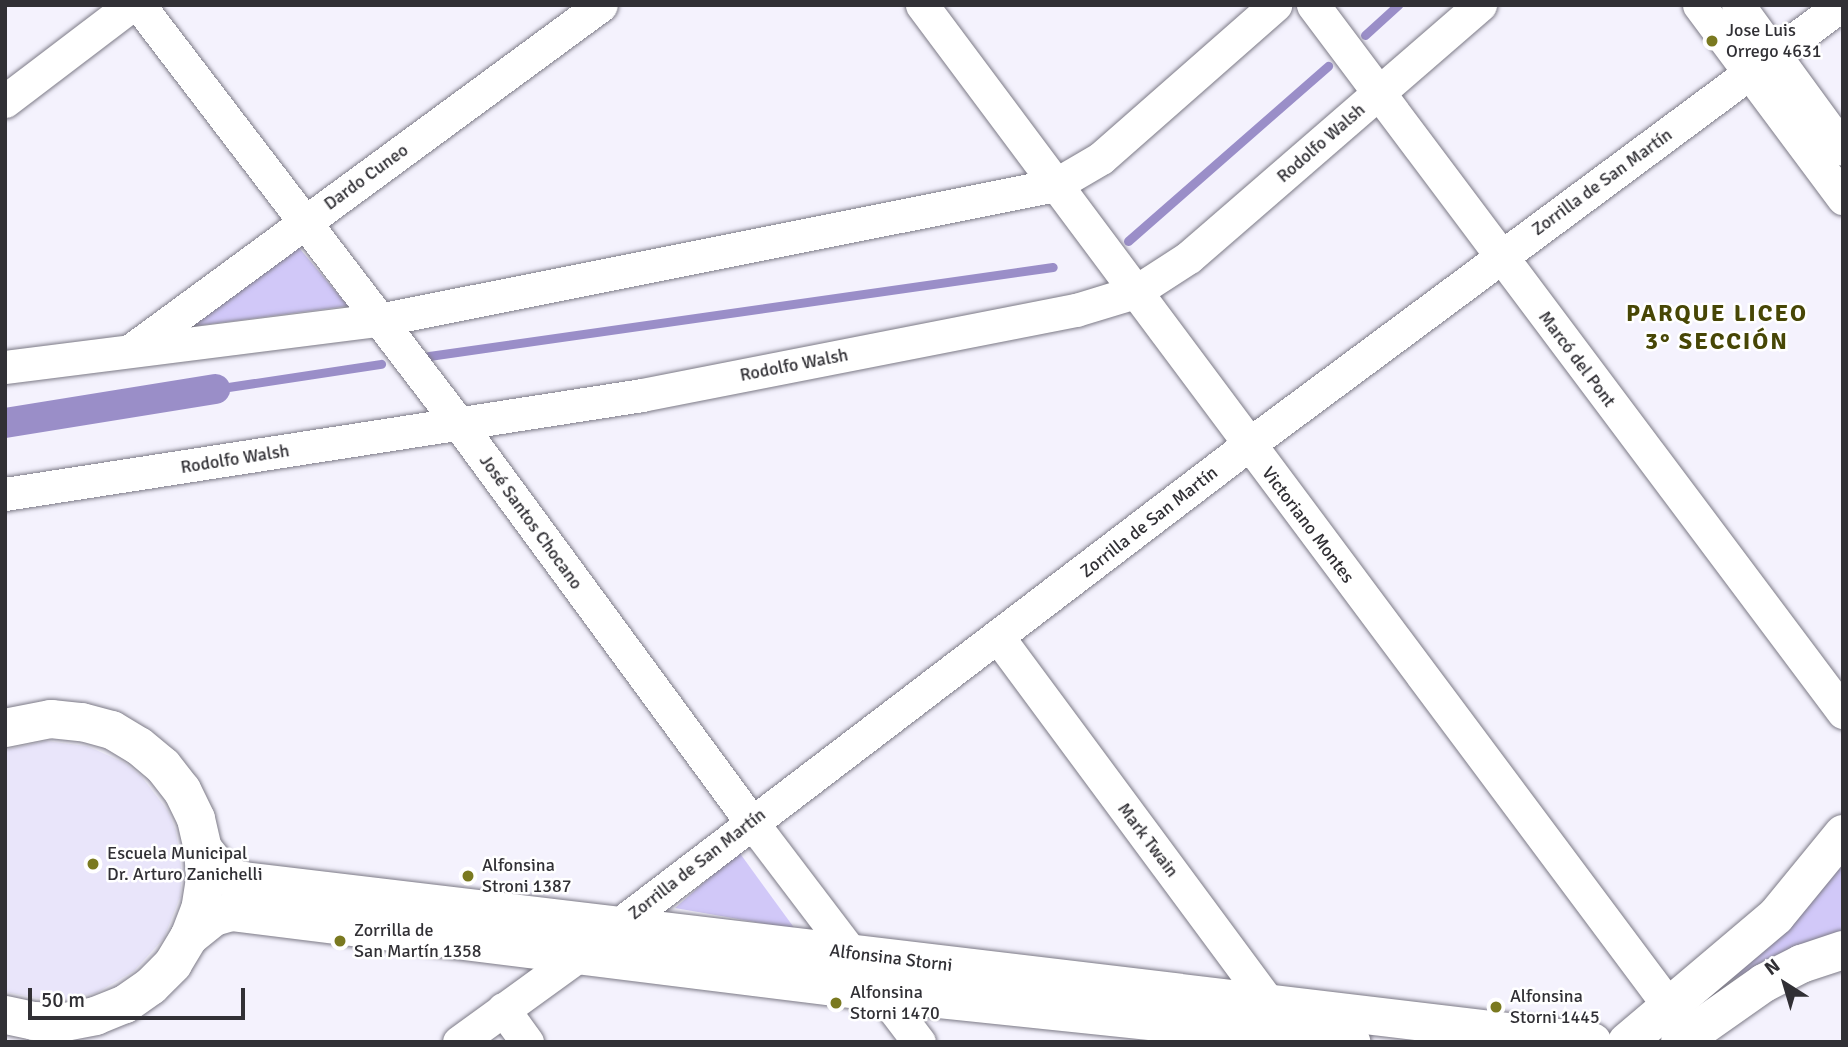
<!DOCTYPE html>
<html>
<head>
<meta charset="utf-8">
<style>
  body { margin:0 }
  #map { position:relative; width:1848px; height:1047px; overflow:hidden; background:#f4f2fd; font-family:Signika,sans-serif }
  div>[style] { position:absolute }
  .built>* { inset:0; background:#e9e5fa }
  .green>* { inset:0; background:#d1c8f8 }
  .stream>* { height:9px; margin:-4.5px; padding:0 4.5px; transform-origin:4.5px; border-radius:4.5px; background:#9a8ec8 }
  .canal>* { height:30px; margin:-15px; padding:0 15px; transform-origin:15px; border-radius:15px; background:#9a8ec8 }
  .roads { filter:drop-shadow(0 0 2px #7c7a86) drop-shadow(0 0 2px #7c7a86) }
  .street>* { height:33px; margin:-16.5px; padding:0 16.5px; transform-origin:16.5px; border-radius:16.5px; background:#fff }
  .secondary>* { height:38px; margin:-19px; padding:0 19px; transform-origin:19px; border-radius:19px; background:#fff }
  .dots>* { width:19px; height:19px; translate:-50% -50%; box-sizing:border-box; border:4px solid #fff; border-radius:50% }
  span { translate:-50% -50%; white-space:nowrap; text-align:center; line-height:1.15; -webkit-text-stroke:5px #fff; paint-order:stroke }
  .poi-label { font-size:18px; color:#313035 }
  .left { translate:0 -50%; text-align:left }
  .street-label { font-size:18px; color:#313035 }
  .district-label { font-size:24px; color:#474605; font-weight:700; letter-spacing:2px }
  .frame { position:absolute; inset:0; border:7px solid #313035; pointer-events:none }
  .north { position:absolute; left:1750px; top:949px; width:70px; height:70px; -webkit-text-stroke:5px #fff; paint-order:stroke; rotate:323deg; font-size:19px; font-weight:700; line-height:28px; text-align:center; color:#313035 }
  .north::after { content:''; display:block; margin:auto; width:24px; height:32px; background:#313035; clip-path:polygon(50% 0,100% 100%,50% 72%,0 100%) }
  .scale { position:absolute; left:28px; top:988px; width:217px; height:32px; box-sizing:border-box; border:4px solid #313035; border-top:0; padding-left:9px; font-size:21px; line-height:24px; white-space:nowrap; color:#313035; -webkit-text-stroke:5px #fff; paint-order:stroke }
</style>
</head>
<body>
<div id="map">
  <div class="built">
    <i style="clip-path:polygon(46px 741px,87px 746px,125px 763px,141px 776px,168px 811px,176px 831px,182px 875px,180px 897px,164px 938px,134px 971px,96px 993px,53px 1001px,5px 992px,5px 750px)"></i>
  </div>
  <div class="green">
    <i style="clip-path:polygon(295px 243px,348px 306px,187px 327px)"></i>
    <i style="clip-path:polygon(739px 852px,795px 929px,675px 908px)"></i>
    <i style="clip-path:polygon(1843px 856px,1843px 932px,1730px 980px)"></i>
  </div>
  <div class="stream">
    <i style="left:1365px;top:35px;width:45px;rotate:-42.3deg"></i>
    <i style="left:1128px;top:241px;width:266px;rotate:-41.2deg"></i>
    <i style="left:429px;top:356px;width:630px;rotate:-8.12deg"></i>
    <i style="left:215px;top:389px;width:168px;rotate:-8.6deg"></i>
  </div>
  <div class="canal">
    <i style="left:5px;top:423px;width:213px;rotate:-9.2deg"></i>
  </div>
  <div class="roads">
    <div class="street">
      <i style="left:139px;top:5px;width:527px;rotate:52.63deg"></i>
      <i style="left:459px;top:424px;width:493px;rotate:53.7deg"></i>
      <i style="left:751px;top:821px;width:278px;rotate:52.8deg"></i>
      <i style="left:922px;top:5px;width:1274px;rotate:53.27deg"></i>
      <i style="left:1313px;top:5px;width:884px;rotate:53.14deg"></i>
      <i style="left:1699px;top:5px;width:241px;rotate:53.3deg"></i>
      <i style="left:1738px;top:5px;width:178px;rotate:53.9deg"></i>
      <i style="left:5px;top:101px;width:158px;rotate:-37.3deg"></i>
      <i style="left:134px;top:348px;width:579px;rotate:-36.3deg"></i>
      <i style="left:5px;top:367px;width:377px;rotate:-7.2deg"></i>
      <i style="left:379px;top:320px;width:689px;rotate:-11.29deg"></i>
      <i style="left:1055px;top:185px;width:53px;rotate:-30.4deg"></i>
      <i style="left:1101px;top:158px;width:232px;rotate:-41.3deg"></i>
      <i style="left:5px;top:494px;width:645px;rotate:-8.83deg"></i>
      <i style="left:642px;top:395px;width:442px;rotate:-11.1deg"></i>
      <i style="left:1076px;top:310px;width:62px;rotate:-17deg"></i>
      <i style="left:1135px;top:292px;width:64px;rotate:-32.9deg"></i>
      <i style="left:1189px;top:257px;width:385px;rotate:-40.9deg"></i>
      <i style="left:998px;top:637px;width:474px;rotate:53.5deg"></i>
      <i style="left:503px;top:1009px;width:41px;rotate:54deg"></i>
      <i style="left:459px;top:1042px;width:148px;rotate:-35.9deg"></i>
      <i style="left:579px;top:955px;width:841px;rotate:-37.32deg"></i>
      <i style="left:1248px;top:445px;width:738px;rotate:-36.58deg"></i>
    </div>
    <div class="secondary">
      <i style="left:5px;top:728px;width:47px;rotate:-11.1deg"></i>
      <i style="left:51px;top:719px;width:31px;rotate:6deg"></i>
      <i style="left:82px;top:722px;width:31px;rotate:15deg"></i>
      <i style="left:112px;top:730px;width:31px;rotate:31deg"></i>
      <i style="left:139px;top:746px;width:31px;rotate:40deg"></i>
      <i style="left:163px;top:766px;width:31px;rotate:52deg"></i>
      <i style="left:182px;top:790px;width:32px;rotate:64deg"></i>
      <i style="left:196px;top:819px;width:31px;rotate:77deg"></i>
      <i style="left:203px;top:849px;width:30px;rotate:86deg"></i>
      <i style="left:205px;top:879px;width:30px;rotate:99deg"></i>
      <i style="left:200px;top:909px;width:30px;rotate:111deg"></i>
      <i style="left:189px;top:937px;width:31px;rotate:121deg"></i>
      <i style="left:173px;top:964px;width:31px;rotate:135deg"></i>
      <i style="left:151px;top:986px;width:32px;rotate:145deg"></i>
      <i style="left:125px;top:1004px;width:31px;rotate:158deg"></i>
      <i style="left:96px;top:1016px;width:32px;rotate:169deg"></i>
      <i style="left:65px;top:1022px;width:31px;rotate:-178deg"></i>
      <i style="left:34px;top:1021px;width:30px;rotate:-168deg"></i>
      <i style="left:203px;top:849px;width:35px;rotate:51deg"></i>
      <i style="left:225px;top:876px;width:20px;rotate:15deg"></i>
      <i style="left:244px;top:881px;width:1358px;rotate:6.81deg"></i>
      <i style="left:189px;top:937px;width:32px;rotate:-39deg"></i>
      <i style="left:214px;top:917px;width:18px;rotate:-16deg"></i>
      <i style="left:231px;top:912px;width:656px;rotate:7.09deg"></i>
      <i style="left:882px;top:993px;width:472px;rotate:6deg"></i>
      <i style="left:1627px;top:1042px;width:195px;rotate:-40.2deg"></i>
      <i style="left:1776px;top:916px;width:106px;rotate:-50.7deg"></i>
      <i style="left:1680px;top:1042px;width:103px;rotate:-35.1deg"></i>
      <i style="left:1764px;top:983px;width:42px;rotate:-27.2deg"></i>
      <i style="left:1801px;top:964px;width:44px;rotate:-18.4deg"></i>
    </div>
  </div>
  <div class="dots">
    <i style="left:1712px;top:41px;background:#7a7920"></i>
    <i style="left:93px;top:864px;background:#7a7920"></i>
    <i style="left:468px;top:876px;background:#7a7920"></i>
    <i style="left:340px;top:941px;background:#7a7920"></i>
    <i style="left:836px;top:1003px;background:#7a7920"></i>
    <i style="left:1496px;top:1007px;background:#7a7920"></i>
  </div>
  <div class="poi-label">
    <span class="left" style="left:1726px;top:41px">Jose Luis<br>Orrego 4631</span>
    <span class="left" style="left:107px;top:864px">Escuela Municipal<br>Dr. Arturo Zanichelli</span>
    <span class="left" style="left:482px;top:876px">Alfonsina<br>Stroni 1387</span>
    <span class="left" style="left:354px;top:941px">Zorrilla de<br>San Martín 1358</span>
    <span class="left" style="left:850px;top:1003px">Alfonsina<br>Storni 1470</span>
    <span class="left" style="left:1510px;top:1007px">Alfonsina<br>Storni 1445</span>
  </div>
  <div class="street-label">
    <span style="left:1321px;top:143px;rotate:-41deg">Rodolfo Walsh</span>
    <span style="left:366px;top:177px;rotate:-36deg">Dardo Cuneo</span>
    <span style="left:1602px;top:182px;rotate:-36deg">Zorrilla de San Martín</span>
    <span style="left:1577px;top:359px;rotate:53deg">Marcó del Pont</span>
    <span style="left:794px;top:365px;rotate:-11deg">Rodolfo Walsh</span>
    <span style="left:235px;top:459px;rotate:-9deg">Rodolfo Walsh</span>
    <span style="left:531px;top:522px;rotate:54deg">José Santos Chocano</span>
    <span style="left:1149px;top:522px;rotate:-38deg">Zorrilla de San Martín</span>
    <span style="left:1308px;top:525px;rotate:53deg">Victoriano Montes</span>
    <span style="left:1148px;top:840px;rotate:53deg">Mark Twain</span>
    <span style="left:697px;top:864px;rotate:-38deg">Zorrilla de San Martín</span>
    <span style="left:891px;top:958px;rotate:7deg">Alfonsina Storni</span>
  </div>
  <div class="district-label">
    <span style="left:1717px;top:328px">PARQUE LICEO<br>3° SECCIÓN</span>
  </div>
  <div class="frame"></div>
  <div class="north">N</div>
  <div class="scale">50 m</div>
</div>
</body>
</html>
